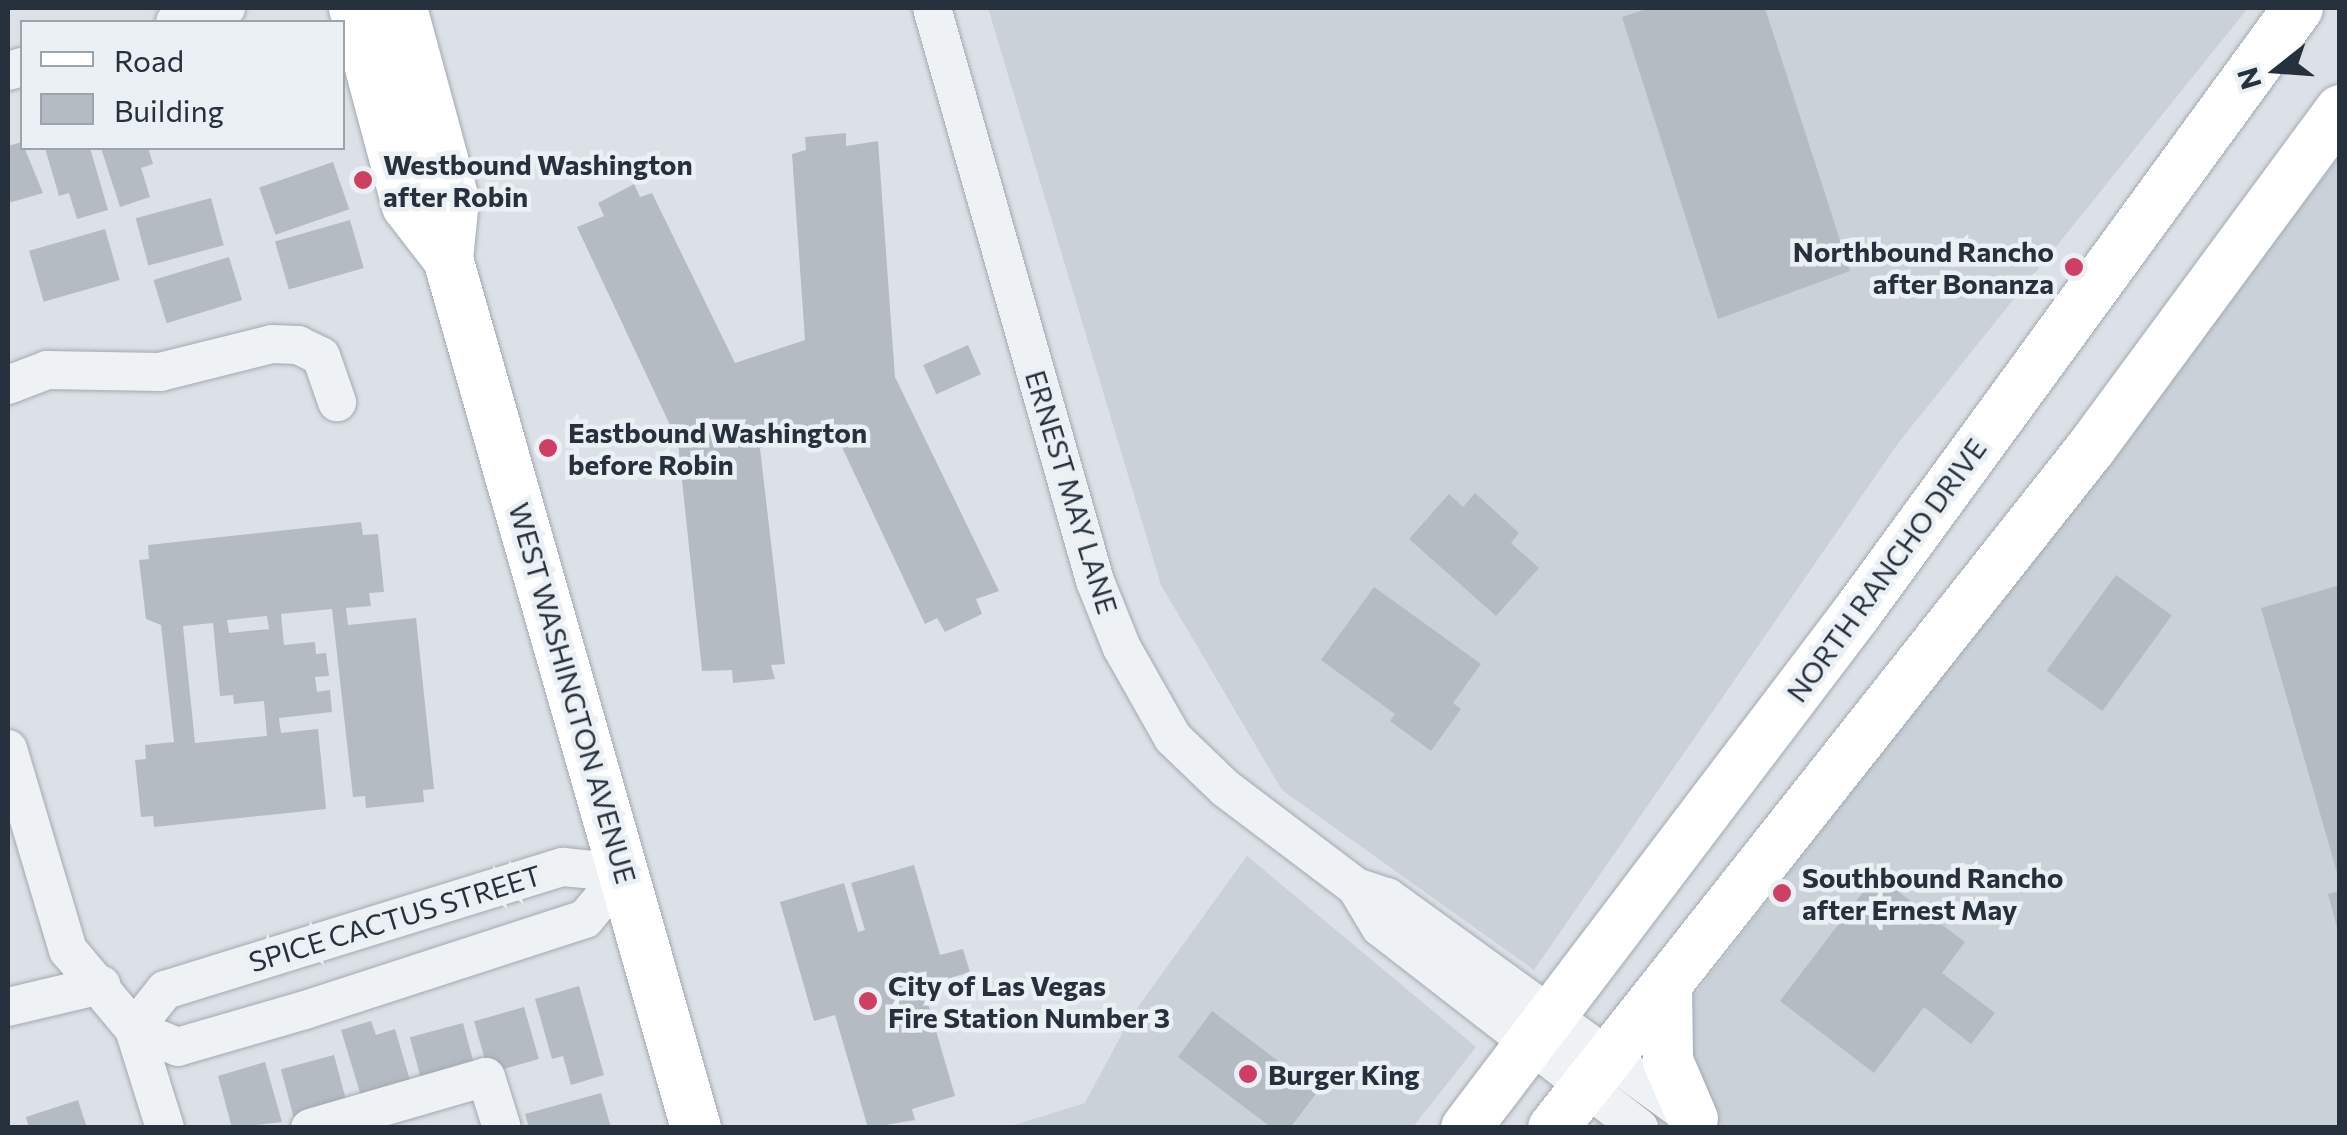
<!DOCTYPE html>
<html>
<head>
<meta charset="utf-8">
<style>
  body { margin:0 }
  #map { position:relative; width:2347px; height:1135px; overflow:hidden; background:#dce1e7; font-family:Commissioner,sans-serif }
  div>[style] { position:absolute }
  .built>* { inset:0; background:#cad1d9 }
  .building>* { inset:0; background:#b4bbc3; transform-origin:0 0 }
  .roads { filter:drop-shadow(0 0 2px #a2a9b1) drop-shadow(0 0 2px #a2a9b1) }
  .minor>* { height:38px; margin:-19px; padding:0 19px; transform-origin:19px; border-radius:19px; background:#eff2f5 }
  .major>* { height:50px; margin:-25px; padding:0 25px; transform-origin:25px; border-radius:25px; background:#fff }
  .dots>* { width:28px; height:28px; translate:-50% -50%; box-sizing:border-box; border:5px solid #ebf0f4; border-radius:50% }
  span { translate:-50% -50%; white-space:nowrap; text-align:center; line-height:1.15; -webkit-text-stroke:9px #ebf0f4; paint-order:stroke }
  .poi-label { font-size:28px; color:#26313d; font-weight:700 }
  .left { translate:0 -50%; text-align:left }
  .right { translate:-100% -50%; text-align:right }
  .street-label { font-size:28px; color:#26313d }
  .frame { position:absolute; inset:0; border:10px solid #26313d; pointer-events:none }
  .legend { position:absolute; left:20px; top:20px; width:325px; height:130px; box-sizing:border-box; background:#ebf0f4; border:2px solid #9ca4ab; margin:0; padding:12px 18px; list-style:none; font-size:30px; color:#26313d }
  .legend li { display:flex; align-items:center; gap:20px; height:50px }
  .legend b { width:50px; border:2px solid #9ca4ab }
  .north { position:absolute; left:2227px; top:20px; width:100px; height:100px; -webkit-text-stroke:8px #ebf0f4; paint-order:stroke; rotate:253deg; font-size:28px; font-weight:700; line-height:40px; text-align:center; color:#26313d }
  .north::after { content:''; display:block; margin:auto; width:35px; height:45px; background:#26313d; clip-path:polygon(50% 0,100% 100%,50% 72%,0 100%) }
</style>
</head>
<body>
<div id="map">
  <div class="built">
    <i style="clip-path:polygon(988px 8px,2248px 8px,1899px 442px,1534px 970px,1282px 790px,1161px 585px)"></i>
    <i style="clip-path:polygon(2339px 157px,2339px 1127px,1593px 1127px)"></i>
    <i style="clip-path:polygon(1247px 856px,1476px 1047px,1413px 1127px,1005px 1128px,1085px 1103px,1132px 1015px)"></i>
  </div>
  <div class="building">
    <i style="clip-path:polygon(1649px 8px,1765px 8px,1850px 271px,1718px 319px,1622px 17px)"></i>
    <i style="clip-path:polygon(846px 133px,846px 146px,878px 141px,895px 377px,999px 591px,976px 599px,982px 614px,945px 632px,937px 618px,925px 624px,833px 428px,760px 448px,785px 664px,771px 665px,775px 679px,733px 683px,732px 670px,702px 671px,678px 442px,577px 227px,604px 216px,598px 203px,634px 184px,640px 197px,652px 193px,735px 363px,805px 340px,792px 154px,806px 150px,805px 137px)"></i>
    <i style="clip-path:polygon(22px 142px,43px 193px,8px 203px,8px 146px)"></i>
    <i style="clip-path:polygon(45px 148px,90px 148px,108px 210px,77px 219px,69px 193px,59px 196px)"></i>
    <i style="clip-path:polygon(101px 148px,148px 148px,153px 164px,141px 168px,150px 197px,120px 207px)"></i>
    <i style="left:333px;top:162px;width:50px;height:78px;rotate:71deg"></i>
    <i style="left:211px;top:198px;width:49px;height:78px;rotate:75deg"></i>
    <i style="left:350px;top:220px;width:50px;height:78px;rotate:74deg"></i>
    <i style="left:105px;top:229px;width:53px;height:79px;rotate:74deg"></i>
    <i style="left:229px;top:257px;width:45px;height:79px;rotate:73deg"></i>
    <i style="left:968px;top:345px;width:32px;height:49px;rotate:66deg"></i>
    <i style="clip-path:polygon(1475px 493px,1519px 533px,1511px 543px,1539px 568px,1496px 616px,1409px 539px,1449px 494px,1463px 507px)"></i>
    <i style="clip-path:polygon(evenodd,361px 522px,363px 535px,378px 534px,384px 592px,369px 593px,371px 606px,346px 608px,348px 625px,416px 618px,434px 789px,423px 790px,424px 802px,366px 808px,365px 796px,353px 797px,332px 609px,281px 614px,284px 645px,315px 642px,316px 654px,326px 653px,329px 676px,315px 677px,317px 692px,330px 690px,332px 712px,279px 718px,281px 733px,318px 729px,326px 809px,154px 827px,153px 816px,141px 817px,135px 760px,146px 759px,145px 745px,174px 742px,161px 625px,146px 619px,139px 560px,149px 559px,148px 545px,361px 522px,267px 616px,269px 629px,229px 633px,227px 620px,267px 616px,361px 522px,213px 623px,220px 696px,233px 695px,234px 704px,264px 701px,267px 736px,195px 743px,183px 626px,213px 623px)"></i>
    <i style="left:2116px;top:575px;width:69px;height:118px;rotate:36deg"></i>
    <i style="clip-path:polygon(2340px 585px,2340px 876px,2338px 876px,2261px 608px)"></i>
    <i style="clip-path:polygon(1374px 587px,1481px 664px,1453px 703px,1461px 709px,1431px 751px,1390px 721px,1395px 714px,1321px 660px)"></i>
    <i style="clip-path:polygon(914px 865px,940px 955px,963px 949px,970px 972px,923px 986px,955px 1096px,912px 1109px,915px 1120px,868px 1128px,835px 1015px,814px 1021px,780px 902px,844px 883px,858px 932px,865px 930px,851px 883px)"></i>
    <i style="clip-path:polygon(1876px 875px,1965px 942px,1942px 973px,1995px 1013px,1971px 1044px,1924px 1007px,1874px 1073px,1780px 1001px)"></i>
    <i style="clip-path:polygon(2340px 891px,2340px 930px,2338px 931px,2328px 894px)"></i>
    <i style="clip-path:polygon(579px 986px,604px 1075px,571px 1085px,563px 1056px,552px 1059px,535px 999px)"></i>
    <i style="left:524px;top:1007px;width:54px;height:52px;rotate:74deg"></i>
    <i style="clip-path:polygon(1212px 1011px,1318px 1091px,1290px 1128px,1272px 1128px,1178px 1057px)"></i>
    <i style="clip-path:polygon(371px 1021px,376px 1035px,395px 1029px,414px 1094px,361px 1096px,341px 1030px)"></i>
    <i style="left:463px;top:1023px;width:54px;height:55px;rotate:75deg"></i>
    <i style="left:334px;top:1055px;width:60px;height:55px;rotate:75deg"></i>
    <i style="clip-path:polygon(265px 1062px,282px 1122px,232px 1128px,218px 1076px)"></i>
    <i style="clip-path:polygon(601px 1093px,611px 1128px,529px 1128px,525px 1114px)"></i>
    <i style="clip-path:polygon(78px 1100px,87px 1128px,29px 1128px,26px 1117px)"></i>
  </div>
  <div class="roads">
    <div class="minor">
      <i style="left:932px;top:8px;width:596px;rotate:74.12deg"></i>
      <i style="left:1095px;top:581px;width:72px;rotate:68.1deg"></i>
      <i style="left:1122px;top:648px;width:103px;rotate:60.5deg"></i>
      <i style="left:1173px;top:738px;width:72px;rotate:43.9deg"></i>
      <i style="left:1225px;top:788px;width:164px;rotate:37.1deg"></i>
      <i style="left:1356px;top:887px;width:33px;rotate:18deg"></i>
      <i style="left:1387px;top:897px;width:377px;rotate:35.9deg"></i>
      <i style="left:175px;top:22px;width:53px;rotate:-15.4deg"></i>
      <i style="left:8px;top:71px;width:15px;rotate:-16deg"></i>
      <i style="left:8px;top:385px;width:42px;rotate:-21deg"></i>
      <i style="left:47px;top:370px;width:113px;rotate:1deg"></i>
      <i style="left:160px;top:372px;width:115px;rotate:-14deg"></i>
      <i style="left:272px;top:344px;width:26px;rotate:2deg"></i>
      <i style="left:298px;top:345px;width:25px;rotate:26deg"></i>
      <i style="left:321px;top:356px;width:49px;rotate:70.8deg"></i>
      <i style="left:8px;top:749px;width:210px;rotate:73.4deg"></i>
      <i style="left:68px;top:950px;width:103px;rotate:50.1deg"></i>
      <i style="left:134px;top:1029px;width:104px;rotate:72.6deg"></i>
      <i style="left:563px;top:867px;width:61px;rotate:5.6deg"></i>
      <i style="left:624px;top:873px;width:60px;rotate:130.3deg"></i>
      <i style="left:585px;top:919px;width:294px;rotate:162deg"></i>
      <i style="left:305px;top:1010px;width:132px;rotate:163.8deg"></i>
      <i style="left:178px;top:1047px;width:48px;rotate:-157.8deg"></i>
      <i style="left:134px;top:1029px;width:50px;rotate:-51.5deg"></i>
      <i style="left:165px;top:990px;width:417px;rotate:-17.2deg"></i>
      <i style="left:1356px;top:887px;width:47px;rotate:59deg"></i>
      <i style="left:1380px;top:927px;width:328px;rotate:37.8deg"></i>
      <i style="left:8px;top:1007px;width:96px;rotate:-13.3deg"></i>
      <i style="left:310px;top:1128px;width:183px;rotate:-16.2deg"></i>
      <i style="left:486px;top:1077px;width:53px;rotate:72.6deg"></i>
    </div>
    <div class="major">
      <i style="left:354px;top:8px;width:205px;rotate:75deg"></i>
      <i style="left:407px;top:206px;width:67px;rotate:52.3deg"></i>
      <i style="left:448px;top:259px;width:904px;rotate:74.07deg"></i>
      <i style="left:402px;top:8px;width:199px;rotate:74.8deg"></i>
      <i style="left:454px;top:200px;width:59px;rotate:95.8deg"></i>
      <i style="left:1667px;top:985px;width:76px;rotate:89.2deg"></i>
      <i style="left:1668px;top:1061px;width:63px;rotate:66.7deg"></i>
      <i style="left:1466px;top:1128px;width:645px;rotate:-52.81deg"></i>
      <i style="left:1856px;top:614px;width:750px;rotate:-53.89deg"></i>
      <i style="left:1553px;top:1128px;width:867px;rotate:-51.65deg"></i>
      <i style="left:2091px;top:448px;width:420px;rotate:-53.6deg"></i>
    </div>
  </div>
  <div class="dots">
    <i style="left:363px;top:180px;background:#ce3f64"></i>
    <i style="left:2074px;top:267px;background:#ce3f64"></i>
    <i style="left:548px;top:448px;background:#ce3f64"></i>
    <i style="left:1782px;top:893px;background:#ce3f64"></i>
    <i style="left:868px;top:1001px;background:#ce3f64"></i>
    <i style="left:1248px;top:1074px;background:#ce3f64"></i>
  </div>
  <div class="poi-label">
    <span class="left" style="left:383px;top:180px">Westbound Washington<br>after Robin</span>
    <span class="right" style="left:2054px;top:267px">Northbound Rancho<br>after Bonanza</span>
    <span class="left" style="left:568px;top:448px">Eastbound Washington<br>before Robin</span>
    <span class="left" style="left:1802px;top:893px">Southbound Rancho<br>after Ernest May</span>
    <span class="left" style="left:888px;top:1001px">City of Las Vegas<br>Fire Station Number 3</span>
    <span class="left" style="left:1268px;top:1074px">Burger King</span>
  </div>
  <div class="street-label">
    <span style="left:1072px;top:492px;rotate:73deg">ERNEST MAY LANE</span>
    <span style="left:1886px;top:570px;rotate:-54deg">NORTH RANCHO DRIVE</span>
    <span style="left:573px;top:693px;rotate:74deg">WEST WASHINGTON AVENUE</span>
    <span style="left:395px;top:918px;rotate:-17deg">SPICE CACTUS STREET</span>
  </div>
  <div class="frame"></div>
  <ul class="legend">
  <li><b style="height:12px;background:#fff"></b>Road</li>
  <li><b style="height:28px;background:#b4bbc3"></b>Building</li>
  </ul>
  <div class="north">N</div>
</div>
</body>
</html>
